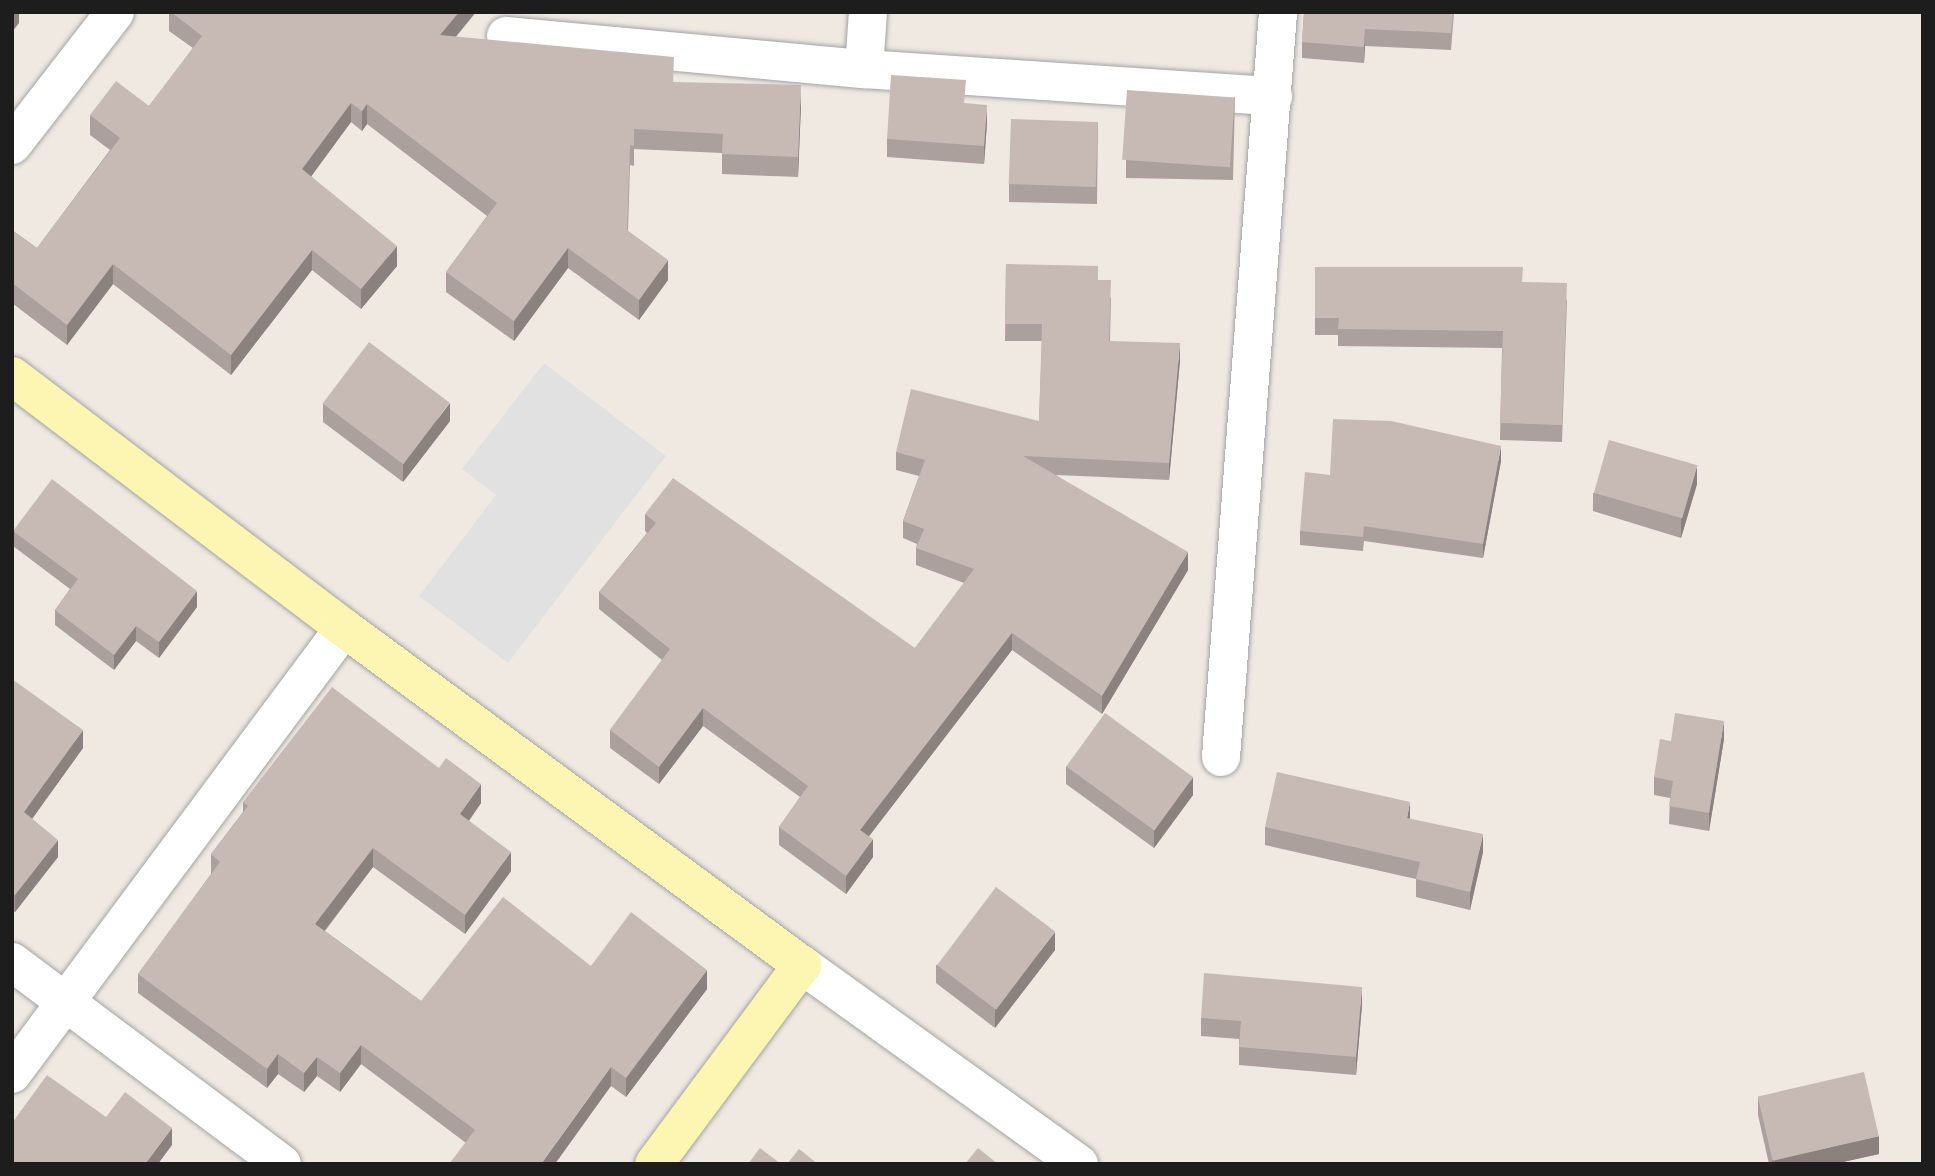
<!DOCTYPE html>
<html>
<head>
<meta charset="utf-8">
<style>
  body { margin:0 }
  #map { position:relative; width:1935px; height:1176px; overflow:hidden; background:#efe9e2; font-family:Signika,sans-serif }
  div>[style] { position:absolute }
  .parking>* { inset:0; background:#e1e1e1 }
  .roads { filter:drop-shadow(0 0 2px #a4a4a4) drop-shadow(0 0 2px #a4a4a4) }
  .street>* { height:38px; margin:-19px; padding:0 19px; transform-origin:19px; border-radius:19px; background:#fff }
  .secondary>* { height:38px; margin:-19px; padding:0 19px; transform-origin:19px; border-radius:19px; background:#fdf6b2 }
  .wall>* { inset:0; background:#aba09c }
  .shaded-wall>* { inset:0; background:#8b827f }
  .building>* { inset:0; background:#c7bab5; transform-origin:0 0 }
  span { translate:-50% -50%; white-space:nowrap; text-align:center; line-height:1.15; -webkit-text-stroke:5px #fff; paint-order:stroke }
  .frame { position:absolute; inset:0; border:14px solid #1d1d1d; pointer-events:none }
</style>
</head>
<body>
<div id="map">
  <div class="parking">
    <i style="clip-path:polygon(544px 363px,666px 456px,508px 663px,419px 596px,496px 495px,462px 469px)"></i>
  </div>
  <div class="roads">
    <div class="street">
      <i style="left:868px;top:12px;width:57px;rotate:94deg"></i>
      <i style="left:864px;top:69px;width:410px;rotate:3.8deg"></i>
      <i style="left:506px;top:36px;width:360px;rotate:5.3deg"></i>
      <i style="left:12px;top:145px;width:168px;rotate:-52.2deg"></i>
      <i style="left:1221px;top:757px;width:747px;rotate:-85.62deg"></i>
      <i style="left:12px;top:962px;width:337px;rotate:36.8deg"></i>
      <i style="left:802px;top:965px;width:341px;rotate:35.7deg"></i>
      <i style="left:12px;top:1074px;width:556px;rotate:-53.34deg"></i>
    </div>
    <div class="secondary">
      <i style="left:12px;top:376px;width:417px;rotate:37.2deg"></i>
      <i style="left:344px;top:628px;width:569px;rotate:36.35deg"></i>
      <i style="left:802px;top:965px;width:248px;rotate:126.6deg"></i>
    </div>
  </div>
  <div class="wall">
    <i style="clip-path:polygon(169px 12px,476px 12px,456px 37px,674px 82px,801px 105px,798px 177px,722px 174px,722px 153px,634px 149px,634px 166px,630px 165px,628px 231px,668px 280px,639px 320px,568px 268px,514px 341px,446px 292px,446px 272px,487px 216px,367px 124px,362px 131px,351px 122px,311px 176px,397px 266px,361px 309px,312px 270px,231px 375px,113px 284px,67px 345px,12px 303px,12px 230px,37px 248px,110px 150px,90px 135px,90px 115px,149px 106px,193px 48px,169px 31px)"></i>
    <i style="clip-path:polygon(1304px 12px,1454px 12px,1451px 50px,1365px 46px,1364px 63px,1302px 58px,1302px 42px)"></i>
    <i style="clip-path:polygon(1235px 97px,1233px 180px,1126px 178px,1126px 160px)"></i>
    <i style="clip-path:polygon(966px 104px,987px 123px,984px 164px,887px 157px,887px 139px)"></i>
    <i style="clip-path:polygon(1098px 122px,1097px 204px,1009px 202px,1009px 184px)"></i>
    <i style="clip-path:polygon(1006px 264px,1098px 280px,1111px 298px,1110px 341px,1180px 361px,1169px 480px,1056px 475px,1188px 570px,1102px 714px,1012px 650px,869px 836px,873px 857px,846px 894px,779px 845px,779px 827px,800px 797px,703px 726px,659px 784px,610px 748px,610px 730px,662px 660px,599px 609px,599px 592px,647px 533px,645px 531px,645px 514px,915px 648px,964px 583px,916px 565px,916px 548px,917px 544px,903px 538px,903px 521px,919px 476px,896px 470px,896px 452px,1039px 421px,1042px 341px,1005px 341px)"></i>
    <i style="clip-path:polygon(1315px 267px,1522px 282px,1567px 300px,1562px 442px,1500px 440px,1502px 348px,1338px 346px,1338px 335px,1315px 335px)"></i>
    <i style="clip-path:polygon(323px 404px,450px 421px,403px 482px,323px 422px)"></i>
    <i style="clip-path:polygon(1501px 461px,1483px 558px,1364px 541px,1363px 551px,1300px 545px,1300px 531px,1330px 475px)"></i>
    <i style="clip-path:polygon(1697px 484px,1681px 538px,1593px 511px,1593px 493px)"></i>
    <i style="clip-path:polygon(13px 531px,197px 607px,159px 658px,136px 641px,114px 670px,55px 625px,55px 610px,70px 589px,13px 546px)"></i>
    <i style="clip-path:polygon(12px 679px,83px 748px,32px 819px,58px 857px,15px 912px,12px 910px)"></i>
    <i style="clip-path:polygon(1724px 739px,1709px 831px,1669px 824px,1670px 798px,1654px 795px,1654px 777px,1671px 741px)"></i>
    <i style="clip-path:polygon(1066px 766px,1193px 795px,1154px 848px,1066px 784px)"></i>
    <i style="clip-path:polygon(243px 802px,481px 803px,469px 821px,511px 871px,465px 934px,373px 867px,325px 931px,421px 1001px,591px 966px,707px 989px,626px 1097px,611px 1086px,466px 1143px,361px 1064px,340px 1092px,317px 1076px,304px 1092px,278px 1074px,267px 1088px,138px 993px,138px 974px,211px 874px,211px 854px,243px 812px)"></i>
    <i style="clip-path:polygon(1410px 819px,1483px 852px,1470px 910px,1416px 897px,1416px 879px,1265px 845px,1265px 827px)"></i>
    <i style="clip-path:polygon(1055px 950px,995px 1028px,936px 983px,936px 965px)"></i>
    <i style="clip-path:polygon(1362px 1005px,1356px 1075px,1239px 1065px,1239px 1039px,1201px 1036px,1201px 1018px)"></i>
    <i style="clip-path:polygon(1758px 1097px,1879px 1154px,1834px 1164px,1769px 1164px,1758px 1115px)"></i>
  </div>
  <div class="shaded-wall">
    <i style="clip-path:polygon(12px 12px,19px 12px,19px 23px,12px 32px)"></i>
    <i style="clip-path:polygon(459px 12px,476px 12px,440px 55px,440px 35px)"></i>
    <i style="clip-path:polygon(1365px 29px,1365px 46px,1364px 63px,1364px 47px)"></i>
    <i style="clip-path:polygon(801px 85px,801px 105px,798px 177px,798px 157px)"></i>
    <i style="clip-path:polygon(351px 103px,351px 122px,302px 189px,302px 169px)"></i>
    <i style="clip-path:polygon(367px 104px,367px 124px,362px 131px,362px 111px)"></i>
    <i style="clip-path:polygon(987px 105px,987px 123px,984px 164px,984px 146px)"></i>
    <i style="clip-path:polygon(397px 246px,397px 266px,361px 309px,361px 289px)"></i>
    <i style="clip-path:polygon(568px 248px,568px 268px,514px 341px,514px 321px)"></i>
    <i style="clip-path:polygon(312px 250px,312px 270px,231px 375px,231px 355px)"></i>
    <i style="clip-path:polygon(668px 260px,668px 280px,639px 320px,639px 300px)"></i>
    <i style="clip-path:polygon(113px 264px,113px 284px,67px 345px,67px 325px)"></i>
    <i style="clip-path:polygon(1180px 343px,1180px 361px,1169px 480px,1169px 463px)"></i>
    <i style="clip-path:polygon(450px 403px,450px 421px,403px 482px,403px 464px)"></i>
    <i style="clip-path:polygon(1501px 446px,1501px 461px,1483px 558px,1483px 544px)"></i>
    <i style="clip-path:polygon(1697px 466px,1697px 484px,1681px 538px,1681px 520px)"></i>
    <i style="clip-path:polygon(1188px 552px,1188px 570px,1102px 714px,1102px 696px)"></i>
    <i style="clip-path:polygon(197px 591px,197px 607px,159px 658px,159px 642px)"></i>
    <i style="clip-path:polygon(136px 626px,136px 641px,114px 670px,114px 655px)"></i>
    <i style="clip-path:polygon(1012px 633px,1012px 650px,860px 848px,860px 830px)"></i>
    <i style="clip-path:polygon(703px 708px,703px 726px,659px 784px,659px 767px)"></i>
    <i style="clip-path:polygon(1724px 721px,1724px 739px,1709px 831px,1709px 813px)"></i>
    <i style="clip-path:polygon(83px 730px,83px 748px,24px 830px,24px 812px)"></i>
    <i style="clip-path:polygon(1193px 777px,1193px 795px,1154px 848px,1154px 830px)"></i>
    <i style="clip-path:polygon(481px 784px,481px 803px,460px 833px,460px 814px)"></i>
    <i style="clip-path:polygon(1410px 802px,1410px 820px,1407px 818px)"></i>
    <i style="clip-path:polygon(1483px 834px,1483px 852px,1470px 910px,1470px 892px)"></i>
    <i style="clip-path:polygon(873px 839px,873px 857px,846px 894px,846px 876px)"></i>
    <i style="clip-path:polygon(58px 840px,58px 857px,15px 912px,15px 895px)"></i>
    <i style="clip-path:polygon(373px 848px,373px 867px,315px 943px,315px 924px)"></i>
    <i style="clip-path:polygon(511px 852px,511px 871px,465px 934px,465px 915px)"></i>
    <i style="clip-path:polygon(1055px 932px,1055px 950px,995px 1028px,995px 1010px)"></i>
    <i style="clip-path:polygon(707px 970px,707px 989px,626px 1097px,626px 1078px)"></i>
    <i style="clip-path:polygon(1362px 987px,1362px 1005px,1356px 1075px,1356px 1057px)"></i>
    <i style="clip-path:polygon(361px 1045px,361px 1064px,340px 1092px,340px 1073px)"></i>
    <i style="clip-path:polygon(278px 1054px,278px 1074px,267px 1088px,267px 1069px)"></i>
    <i style="clip-path:polygon(317px 1057px,317px 1076px,304px 1092px,304px 1073px)"></i>
    <i style="clip-path:polygon(611px 1067px,611px 1086px,555px 1164px,541px 1164px)"></i>
    <i style="clip-path:polygon(172px 1128px,172px 1145px,158px 1164px,145px 1164px)"></i>
    <i style="clip-path:polygon(1879px 1136px,1879px 1154px,1834px 1164px,1772px 1164px,1772px 1160px)"></i>
  </div>
  <div class="building">
    <i style="clip-path:polygon(171px 12px,459px 12px,440px 35px,674px 57px,673px 82px,801px 85px,798px 157px,722px 154px,723px 134px,634px 129px,634px 146px,630px 145px,627px 230px,668px 260px,639px 300px,568px 248px,514px 321px,446px 272px,497px 203px,367px 104px,362px 111px,351px 103px,302px 169px,397px 246px,361px 289px,312px 250px,231px 355px,113px 264px,67px 325px,12px 283px,12px 230px,37px 248px,120px 138px,90px 115px,116px 81px,149px 106px,202px 36px)"></i>
    <i style="clip-path:polygon(1304px 12px,1453px 12px,1451px 33px,1365px 29px,1364px 47px,1302px 42px)"></i>
    <i style="clip-path:polygon(891px 75px,966px 80px,964px 103px,987px 105px,984px 146px,887px 139px)"></i>
    <i style="left:1127px;top:90px;width:108px;height:70px;rotate:4deg"></i>
    <i style="left:1011px;top:119px;width:87px;height:65px;rotate:2deg"></i>
    <i style="clip-path:polygon(1006px 264px,1098px 266px,1098px 280px,1111px 280px,1109px 341px,1180px 343px,1169px 463px,1023px 456px,1188px 552px,1102px 696px,1012px 633px,860px 830px,873px 839px,846px 876px,779px 827px,808px 786px,703px 708px,659px 767px,610px 730px,670px 649px,599px 592px,656px 523px,645px 514px,673px 478px,915px 648px,974px 569px,916px 548px,924px 529px,903px 521px,925px 460px,896px 452px,911px 389px,1039px 421px,1042px 324px,1005px 324px)"></i>
    <i style="clip-path:polygon(1315px 267px,1523px 267px,1522px 282px,1567px 283px,1562px 425px,1500px 423px,1503px 331px,1338px 329px,1339px 318px,1315px 318px)"></i>
    <i style="left:369px;top:342px;width:101px;height:77px;rotate:37deg"></i>
    <i style="clip-path:polygon(1333px 419px,1391px 421px,1501px 446px,1483px 544px,1364px 526px,1363px 537px,1300px 531px,1305px 472px,1330px 475px)"></i>
    <i style="left:1609px;top:440px;width:92px;height:55px;rotate:16deg"></i>
    <i style="clip-path:polygon(52px 479px,197px 591px,159px 642px,136px 626px,114px 655px,55px 610px,78px 579px,13px 531px)"></i>
    <i style="clip-path:polygon(12px 679px,83px 730px,24px 812px,58px 840px,15px 895px,12px 893px)"></i>
    <i style="clip-path:polygon(332px 687px,439px 768px,446px 758px,481px 784px,460px 814px,511px 852px,465px 915px,373px 848px,315px 924px,421px 1001px,503px 897px,591px 966px,631px 912px,707px 970px,626px 1078px,611px 1067px,541px 1164px,449px 1164px,475px 1130px,361px 1045px,340px 1073px,317px 1057px,304px 1073px,278px 1054px,267px 1069px,138px 974px,220px 862px,211px 854px,248px 806px,243px 802px)"></i>
    <i style="left:1105px;top:713px;width:109px;height:66px;rotate:36deg"></i>
    <i style="clip-path:polygon(1675px 713px,1724px 721px,1709px 813px,1669px 806px,1673px 781px,1654px 777px,1660px 739px,1671px 741px)"></i>
    <i style="clip-path:polygon(1277px 772px,1410px 802px,1407px 818px,1483px 834px,1470px 892px,1416px 879px,1420px 862px,1265px 827px)"></i>
    <i style="left:996px;top:887px;width:74px;height:98px;rotate:37deg"></i>
    <i style="clip-path:polygon(1204px 973px,1362px 987px,1356px 1057px,1239px 1047px,1241px 1021px,1201px 1018px)"></i>
    <i style="left:1864px;top:1072px;width:66px;height:109px;rotate:77deg"></i>
    <i style="clip-path:polygon(47px 1075px,106px 1117px,125px 1092px,172px 1128px,145px 1164px,12px 1164px,12px 1123px)"></i>
    <i style="clip-path:polygon(760px 1148px,781px 1164px,748px 1164px)"></i>
    <i style="clip-path:polygon(978px 1148px,998px 1164px,965px 1164px)"></i>
    <i style="clip-path:polygon(799px 1149px,818px 1164px,787px 1164px)"></i>
  </div>
  <div class="frame"></div>
</div>
</body>
</html>
